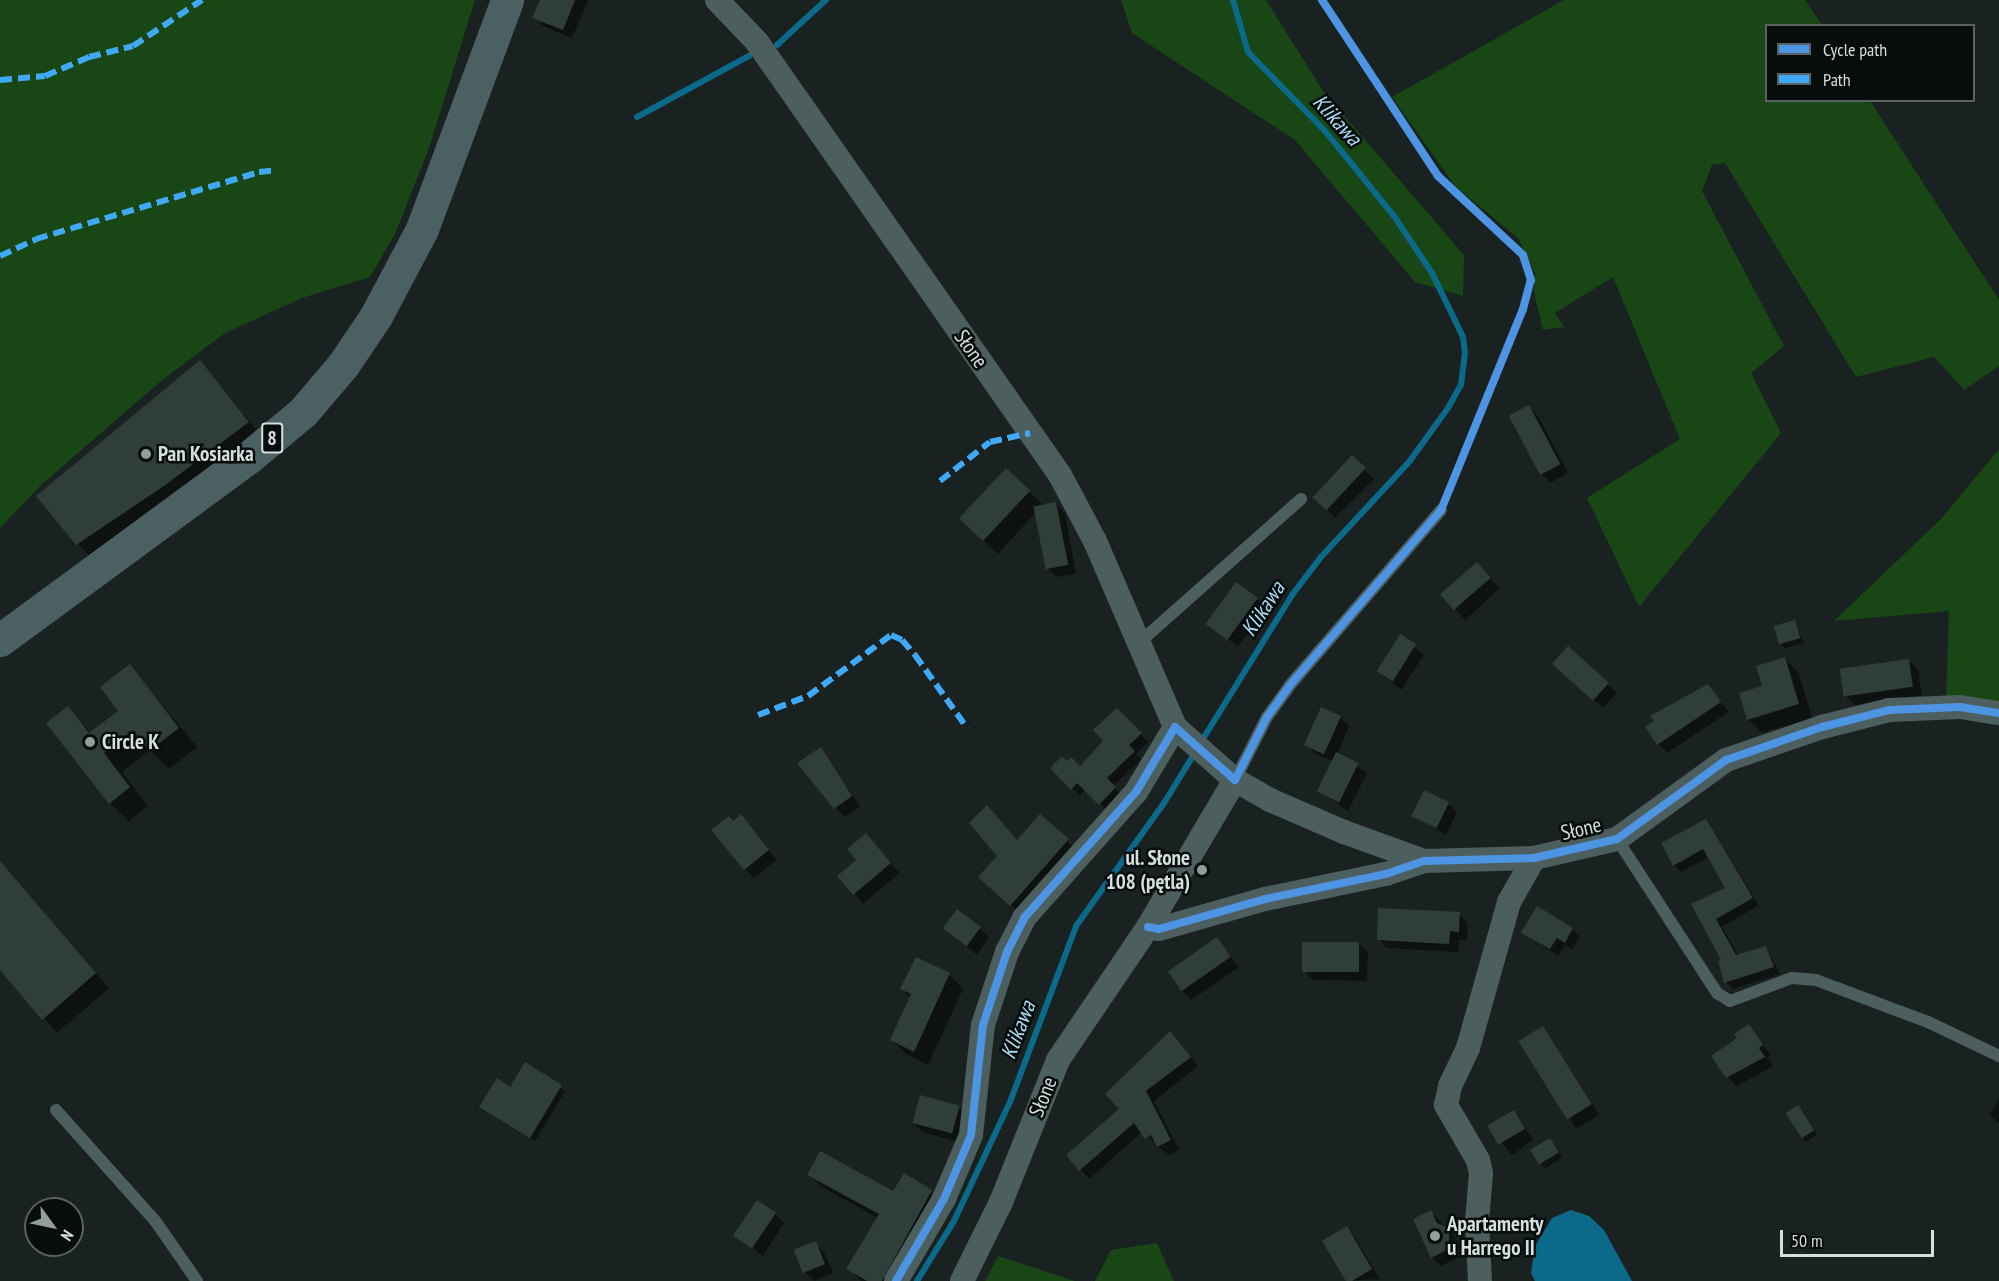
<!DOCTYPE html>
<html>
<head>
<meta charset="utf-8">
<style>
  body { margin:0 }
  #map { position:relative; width:1999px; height:1281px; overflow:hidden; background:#1a2221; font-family:"PT Sans Narrow",sans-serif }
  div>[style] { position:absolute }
  .green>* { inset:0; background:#184614 }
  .water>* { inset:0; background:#0b6a8a }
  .shadow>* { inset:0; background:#0007; transform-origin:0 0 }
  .stream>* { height:6px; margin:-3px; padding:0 3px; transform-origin:3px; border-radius:3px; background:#0b6a8a }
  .building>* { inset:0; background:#2f3e39; transform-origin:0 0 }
  .service>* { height:12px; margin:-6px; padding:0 6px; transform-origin:6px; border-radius:6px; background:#4d5e5f }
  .minor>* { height:24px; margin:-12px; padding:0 12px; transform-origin:12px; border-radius:12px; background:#4d5e5f }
  .trunk>* { height:33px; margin:-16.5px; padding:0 16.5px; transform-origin:16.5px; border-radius:16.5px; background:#4b6062 }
  .quiet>* { height:6px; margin-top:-3px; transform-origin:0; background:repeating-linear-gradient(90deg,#3fa9f5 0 12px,transparent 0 18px) }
  .cycleway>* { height:8px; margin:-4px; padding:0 4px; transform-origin:4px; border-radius:4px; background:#4d94e3 }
  .dots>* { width:16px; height:16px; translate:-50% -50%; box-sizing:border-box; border:3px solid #070d0c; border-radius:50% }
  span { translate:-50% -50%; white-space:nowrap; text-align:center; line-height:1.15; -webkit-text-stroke:5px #070d0c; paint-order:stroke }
  .shield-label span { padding:2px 4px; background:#070d0c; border:2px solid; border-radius:4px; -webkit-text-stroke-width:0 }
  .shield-label { font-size:20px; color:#d6dfde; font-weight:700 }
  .street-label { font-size:21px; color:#d6dfde }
  .poi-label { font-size:21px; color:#d6dfde; font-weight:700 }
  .left { translate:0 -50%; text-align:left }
  .right { translate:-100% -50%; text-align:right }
  .water-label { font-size:22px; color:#acdef6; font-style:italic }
  .legend { position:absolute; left:1765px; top:24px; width:210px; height:78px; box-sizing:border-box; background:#070d0c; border:2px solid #5a6160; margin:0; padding:8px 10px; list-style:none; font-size:18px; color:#d6dfde }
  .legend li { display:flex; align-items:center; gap:12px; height:30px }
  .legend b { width:30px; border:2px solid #5a6160 }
  .north { position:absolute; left:24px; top:1197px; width:60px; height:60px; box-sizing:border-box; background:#070d0c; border:2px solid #5a6160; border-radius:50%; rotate:123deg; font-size:16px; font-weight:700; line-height:24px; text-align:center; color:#d6dfde }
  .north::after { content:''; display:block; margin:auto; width:21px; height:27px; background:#949d9c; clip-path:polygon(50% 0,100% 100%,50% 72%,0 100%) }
  .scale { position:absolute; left:1780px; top:1230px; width:154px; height:27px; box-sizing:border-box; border:3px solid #d6dfde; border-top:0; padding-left:8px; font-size:18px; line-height:21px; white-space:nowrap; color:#d6dfde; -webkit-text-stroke:4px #070d0c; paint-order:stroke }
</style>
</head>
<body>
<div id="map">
  <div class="green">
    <i style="clip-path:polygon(0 0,475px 0,429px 148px,395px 234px,370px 277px,302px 298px,225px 333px,161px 381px,41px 485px,0 528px)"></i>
    <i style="clip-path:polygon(1121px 0,1266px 0,1323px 91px,1464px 255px,1463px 296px,1415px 282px,1295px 140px,1132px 33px)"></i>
    <i style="clip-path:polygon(1564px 0,1805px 0,1822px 25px,1766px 26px,1766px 100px,1870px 101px,1999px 300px,1999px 366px,1964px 390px,1934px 357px,1856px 377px,1725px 163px,1712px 165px,1702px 191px,1784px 346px,1751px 373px,1781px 433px,1639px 607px,1587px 498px,1680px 439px,1613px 277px,1555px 313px,1564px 327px,1543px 330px,1534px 292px,1535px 273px,1518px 238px,1455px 186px,1392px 97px)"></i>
    <i style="clip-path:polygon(1999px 449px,1999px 705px,1946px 700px,1949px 611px,1834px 621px,1941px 519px)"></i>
    <i style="clip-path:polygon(1157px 1243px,1174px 1281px,1095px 1281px,1111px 1250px)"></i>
    <i style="clip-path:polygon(998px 1256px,1075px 1281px,985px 1281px)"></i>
  </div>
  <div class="water">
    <i style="clip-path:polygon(1571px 1210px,1589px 1216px,1604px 1230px,1632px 1281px,1535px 1281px,1531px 1273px,1535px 1246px,1552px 1218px)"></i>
  </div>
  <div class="shadow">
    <i style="clip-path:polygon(541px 0,588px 0,572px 38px,543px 26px,534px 17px)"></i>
    <i style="clip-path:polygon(200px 362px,266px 441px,96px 562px,77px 543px)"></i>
    <i style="clip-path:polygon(1529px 407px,1538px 416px,1568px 473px,1550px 483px,1541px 473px)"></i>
    <i style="left:1352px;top:457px;width:31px;height:55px;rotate:45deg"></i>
    <i style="clip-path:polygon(1029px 491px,1044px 506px,1056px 504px,1065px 513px,1076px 574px,1057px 577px,1047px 568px,1037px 511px,998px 554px,975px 533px)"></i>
    <i style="left:1477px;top:564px;width:33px;height:47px;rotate:47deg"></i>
    <i style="clip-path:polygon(1257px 599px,1266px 608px,1238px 647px,1208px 623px)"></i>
    <i style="clip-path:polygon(1794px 622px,1804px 643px,1785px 648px,1781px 644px)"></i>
    <i style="clip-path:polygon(1401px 636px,1424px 655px,1401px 690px,1378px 671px)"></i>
    <i style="clip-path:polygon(1785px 659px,1799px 673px,1812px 718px,1762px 733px,1748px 719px)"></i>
    <i style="clip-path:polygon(1908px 660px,1918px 669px,1922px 695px,1855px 705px,1846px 696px)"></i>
    <i style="clip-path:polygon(130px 666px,197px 747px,169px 769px,150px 750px,122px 772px,148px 806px,129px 821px,110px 803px,67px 708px,91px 733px,120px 711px)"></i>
    <i style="clip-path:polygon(1563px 673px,1608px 684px,1617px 693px,1603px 708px)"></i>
    <i style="clip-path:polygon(1708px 686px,1729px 712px,1667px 753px,1658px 744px,1653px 717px)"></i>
    <i style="clip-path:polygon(1117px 710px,1148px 742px,1136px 754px,1141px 759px,1113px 786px,1123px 796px,1108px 811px,1085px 789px,1080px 796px,1053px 768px,1080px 769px,1106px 741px)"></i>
    <i style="clip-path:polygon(1340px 717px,1349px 726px,1338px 754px,1367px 773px,1348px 811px,1319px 791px,1333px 761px,1316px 754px,1307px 745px)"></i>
    <i style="clip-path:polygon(820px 749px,860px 806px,845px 817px,836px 808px)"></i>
    <i style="clip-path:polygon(1448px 803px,1457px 812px,1446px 835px,1414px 815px)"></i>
    <i style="clip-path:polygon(1040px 816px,1076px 849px,1019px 913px,988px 885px)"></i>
    <i style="clip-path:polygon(1706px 821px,1759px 905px,1722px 927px,1739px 956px,1766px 947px,1780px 974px,1733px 989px,1726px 982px,1723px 961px,1693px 905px,1727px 888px,1709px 857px,1681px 872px,1674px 865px)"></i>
    <i style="clip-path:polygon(749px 826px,777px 860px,754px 878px,745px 869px)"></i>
    <i style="left:875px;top:844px;width:38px;height:48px;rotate:50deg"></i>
    <i style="clip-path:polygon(0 862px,109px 988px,57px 1033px,0 968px)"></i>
    <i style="clip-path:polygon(1459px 914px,1468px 923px,1467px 940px,1459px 940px,1458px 952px,1387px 948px,1378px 939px)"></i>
    <i style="clip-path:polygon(980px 928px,989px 937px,977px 955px,945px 929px)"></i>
    <i style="clip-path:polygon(1572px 929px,1580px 936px,1573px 949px,1565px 945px,1558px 956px,1523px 932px)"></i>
    <i style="clip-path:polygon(1217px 939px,1239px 967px,1191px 1000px,1182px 991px)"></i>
    <i style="clip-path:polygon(1358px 943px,1368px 952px,1367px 981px,1313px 980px,1304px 971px)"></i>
    <i style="clip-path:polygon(916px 959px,950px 975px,963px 989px,928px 1065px,906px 1054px,892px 1040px,911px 998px,902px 989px)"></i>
    <i style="clip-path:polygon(1748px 1026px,1771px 1055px,1767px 1058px,1773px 1066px,1736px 1087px,1713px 1056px,1739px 1039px)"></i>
    <i style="left:1543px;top:1028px;width:103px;height:27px;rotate:57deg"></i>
    <i style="clip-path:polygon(1170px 1033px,1198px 1066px,1154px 1101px,1179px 1150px,1168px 1155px,1142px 1132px,1089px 1179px,1068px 1156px,1121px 1109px)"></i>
    <i style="clip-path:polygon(525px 1065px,565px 1091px,535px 1141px,481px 1107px,511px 1089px)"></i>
    <i style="clip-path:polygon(1999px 1098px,1999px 1124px,1990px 1115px)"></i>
    <i style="clip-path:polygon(959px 1107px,968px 1117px,964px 1144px,922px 1132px,913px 1123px)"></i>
    <i style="clip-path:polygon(1802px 1111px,1817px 1135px,1806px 1142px,1802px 1138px)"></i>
    <i style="left:1513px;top:1112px;width:34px;height:27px;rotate:53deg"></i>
    <i style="left:1550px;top:1140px;width:21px;height:21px;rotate:55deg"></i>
    <i style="clip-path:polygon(809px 1175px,893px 1193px,904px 1175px,944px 1204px,899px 1281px,861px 1281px,848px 1268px,878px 1218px,822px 1187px)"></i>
    <i style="clip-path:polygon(1431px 1212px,1455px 1237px,1457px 1258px,1441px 1266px,1432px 1257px)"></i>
    <i style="clip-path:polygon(775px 1214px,784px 1223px,763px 1256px,736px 1236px)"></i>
    <i style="clip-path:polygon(1346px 1228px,1355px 1237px,1380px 1279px,1347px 1281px)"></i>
    <i style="clip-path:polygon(815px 1243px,824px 1252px,833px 1273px,814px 1281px,805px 1272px)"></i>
  </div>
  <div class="stream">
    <i style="left:777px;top:45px;width:67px;rotate:-42.6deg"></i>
    <i style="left:637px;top:117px;width:128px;rotate:-28.6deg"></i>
    <i style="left:1201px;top:742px;width:173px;rotate:-58.2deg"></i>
    <i style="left:1292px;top:595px;width:48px;rotate:-52.7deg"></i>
    <i style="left:1321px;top:557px;width:129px;rotate:-47.2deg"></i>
    <i style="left:1409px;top:462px;width:67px;rotate:-54.2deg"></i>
    <i style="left:1448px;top:408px;width:26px;rotate:-61deg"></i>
    <i style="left:1461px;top:385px;width:32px;rotate:-83deg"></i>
    <i style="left:1465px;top:353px;width:16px;rotate:-97deg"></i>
    <i style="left:1463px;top:337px;width:71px;rotate:-115.8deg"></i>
    <i style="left:1432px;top:273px;width:69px;rotate:-123.7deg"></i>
    <i style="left:1394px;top:216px;width:109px;rotate:-129.1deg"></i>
    <i style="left:1325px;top:131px;width:110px;rotate:-134.3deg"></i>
    <i style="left:1248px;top:52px;width:54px;rotate:-106.1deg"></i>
    <i style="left:917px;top:1281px;width:70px;rotate:-58.3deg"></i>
    <i style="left:954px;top:1221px;width:132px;rotate:-64.8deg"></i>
    <i style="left:1010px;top:1102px;width:188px;rotate:-69.4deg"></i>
    <i style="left:1076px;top:926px;width:151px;rotate:-54.4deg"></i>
    <i style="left:1164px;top:803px;width:61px;rotate:-58.4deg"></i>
  </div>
  <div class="building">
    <i style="clip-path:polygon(540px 0,575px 0,563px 30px,532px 18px)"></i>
    <i style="clip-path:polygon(200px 360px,249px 422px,164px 486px,76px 545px,36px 496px)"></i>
    <i style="left:1529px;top:405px;width:67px;height:23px;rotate:62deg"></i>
    <i style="left:1352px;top:455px;width:19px;height:58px;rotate:43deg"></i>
    <i style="left:1006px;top:468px;width:33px;height:69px;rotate:43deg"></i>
    <i style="left:1056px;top:502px;width:64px;height:23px;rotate:79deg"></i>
    <i style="left:1477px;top:562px;width:21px;height:49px;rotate:49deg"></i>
    <i style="left:1236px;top:582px;width:27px;height:52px;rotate:36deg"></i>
    <i style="left:1795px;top:620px;width:19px;height:22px;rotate:74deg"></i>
    <i style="left:1400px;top:634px;width:19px;height:44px;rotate:32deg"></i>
    <i style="left:1568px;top:646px;width:55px;height:24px;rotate:42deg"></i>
    <i style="clip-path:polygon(1785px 657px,1799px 704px,1747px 720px,1739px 693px,1762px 686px,1756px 666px)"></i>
    <i style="left:1909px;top:659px;width:28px;height:70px;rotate:82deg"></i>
    <i style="clip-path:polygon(130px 664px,179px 728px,149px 751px,133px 730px,104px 753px,130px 787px,109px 804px,46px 723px,68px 706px,89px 733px,118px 711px,100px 687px)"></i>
    <i style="clip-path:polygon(1708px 684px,1721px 702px,1657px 745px,1645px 727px,1654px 721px,1650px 716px)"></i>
    <i style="left:1321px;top:707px;width:22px;height:42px;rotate:24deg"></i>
    <i style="clip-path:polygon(1117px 708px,1142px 733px,1129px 745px,1135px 751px,1107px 778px,1116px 787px,1099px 805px,1077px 783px,1071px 790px,1050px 768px,1062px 756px,1067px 761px,1071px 757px,1080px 766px,1103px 741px,1093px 730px)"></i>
    <i style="clip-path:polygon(821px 747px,852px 796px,834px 809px,797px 763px)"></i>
    <i style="left:1336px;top:752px;width:25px;height:44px;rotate:26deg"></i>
    <i style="left:1424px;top:790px;width:28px;height:29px;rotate:26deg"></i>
    <i style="clip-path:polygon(987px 805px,1017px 840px,1040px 814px,1069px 839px,1010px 906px,978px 877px,997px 856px,969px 823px)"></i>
    <i style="clip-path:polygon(741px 814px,769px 850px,744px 870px,711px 830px,729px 816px,733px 821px)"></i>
    <i style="clip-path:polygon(1706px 819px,1753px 898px,1716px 919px,1736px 955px,1766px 946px,1774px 967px,1724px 983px,1718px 961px,1721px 960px,1691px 904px,1725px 888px,1703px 849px,1673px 866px,1661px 843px)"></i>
    <i style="clip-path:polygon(866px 833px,891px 863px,853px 895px,837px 876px,856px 860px,847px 849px)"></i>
    <i style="clip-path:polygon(0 861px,96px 973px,42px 1020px,0 970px)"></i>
    <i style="clip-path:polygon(1537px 906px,1573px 928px,1565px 943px,1557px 938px,1550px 949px,1521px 933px)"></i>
    <i style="clip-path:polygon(1378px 908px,1460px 912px,1459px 932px,1450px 931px,1449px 944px,1377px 940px)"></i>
    <i style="left:957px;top:909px;width:30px;height:24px;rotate:37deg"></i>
    <i style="left:1217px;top:937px;width:24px;height:60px;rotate:55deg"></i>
    <i style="left:1302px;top:942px;width:57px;height:30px"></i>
    <i style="clip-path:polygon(916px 957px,950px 973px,914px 1052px,890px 1040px,911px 994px,900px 989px)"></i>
    <i style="clip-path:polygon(1749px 1024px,1763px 1045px,1759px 1048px,1765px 1057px,1726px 1078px,1711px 1056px,1737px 1038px,1734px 1034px)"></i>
    <i style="left:1543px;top:1026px;width:92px;height:29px;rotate:58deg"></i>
    <i style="clip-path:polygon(1170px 1031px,1191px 1057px,1146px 1091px,1171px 1140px,1157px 1147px,1151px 1135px,1145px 1139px,1134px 1123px,1079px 1171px,1066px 1155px,1119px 1109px,1105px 1094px)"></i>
    <i style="clip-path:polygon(525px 1062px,562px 1085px,530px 1138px,479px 1107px,497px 1078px,510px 1087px)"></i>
    <i style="left:920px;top:1095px;width:41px;height:29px;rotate:15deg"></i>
    <i style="left:1798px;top:1105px;width:30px;height:15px;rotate:57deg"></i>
    <i style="left:1514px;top:1110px;width:22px;height:31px;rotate:60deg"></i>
    <i style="left:1550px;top:1138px;width:17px;height:23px;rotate:59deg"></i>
    <i style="clip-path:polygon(820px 1151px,893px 1191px,904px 1173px,932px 1190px,882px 1281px,867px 1281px,846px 1269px,879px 1214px,807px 1175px)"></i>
    <i style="left:757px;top:1200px;width:23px;height:43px;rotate:34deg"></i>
    <i style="clip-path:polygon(1431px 1210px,1437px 1223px,1447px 1227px,1449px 1234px,1449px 1249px,1431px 1258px,1413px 1219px)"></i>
    <i style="clip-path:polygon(1347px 1226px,1372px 1269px,1352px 1281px,1346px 1281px,1322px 1241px)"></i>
    <i style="left:816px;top:1241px;width:25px;height:24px;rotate:69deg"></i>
  </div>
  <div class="service">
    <i style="left:1141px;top:641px;width:214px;rotate:-41.6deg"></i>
    <i style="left:1235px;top:780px;width:71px;rotate:-63.1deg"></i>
    <i style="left:1267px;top:717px;width:39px;rotate:-54deg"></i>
    <i style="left:1290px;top:685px;width:231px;rotate:-49.2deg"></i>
    <i style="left:1617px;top:839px;width:184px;rotate:57deg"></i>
    <i style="left:1717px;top:993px;width:15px;rotate:32deg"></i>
    <i style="left:1730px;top:1001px;width:66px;rotate:-20.4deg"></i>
    <i style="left:1792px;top:978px;width:24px;rotate:5deg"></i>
    <i style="left:1816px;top:980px;width:120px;rotate:20.6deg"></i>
    <i style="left:1928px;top:1022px;width:79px;rotate:25.6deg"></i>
    <i style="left:56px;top:1110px;width:150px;rotate:48.2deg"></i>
    <i style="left:156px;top:1222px;width:72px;rotate:55.2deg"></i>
  </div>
  <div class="minor">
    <i style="left:717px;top:0;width:58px;rotate:46.4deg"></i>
    <i style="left:757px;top:42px;width:528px;rotate:55.02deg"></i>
    <i style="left:1060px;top:475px;width:75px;rotate:62.1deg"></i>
    <i style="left:1095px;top:541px;width:202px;rotate:66.7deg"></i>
    <i style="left:1175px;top:727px;width:80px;rotate:41.5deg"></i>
    <i style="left:1235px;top:780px;width:40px;rotate:29.7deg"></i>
    <i style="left:1270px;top:800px;width:81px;rotate:23.4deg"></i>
    <i style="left:1344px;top:832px;width:85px;rotate:19.9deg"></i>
    <i style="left:1148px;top:927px;width:11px;rotate:10deg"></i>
    <i style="left:1159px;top:929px;width:110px;rotate:-15.8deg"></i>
    <i style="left:1265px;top:899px;width:124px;rotate:-11.7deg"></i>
    <i style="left:1386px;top:874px;width:40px;rotate:-18.9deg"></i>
    <i style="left:1424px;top:861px;width:110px;rotate:-1.6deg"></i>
    <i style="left:1534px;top:858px;width:85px;rotate:-12.9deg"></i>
    <i style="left:1617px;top:839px;width:135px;rotate:-35.9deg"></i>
    <i style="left:1726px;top:760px;width:102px;rotate:-19deg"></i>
    <i style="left:1822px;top:727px;width:69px;rotate:-14.2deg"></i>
    <i style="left:1889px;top:710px;width:71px;rotate:-2.4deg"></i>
    <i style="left:1960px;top:707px;width:39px;rotate:9deg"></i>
    <i style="left:896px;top:1281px;width:95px;rotate:-59.7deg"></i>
    <i style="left:944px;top:1199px;width:69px;rotate:-67.1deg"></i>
    <i style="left:971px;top:1135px;width:111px;rotate:-83.8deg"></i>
    <i style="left:983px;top:1025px;width:77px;rotate:-71.8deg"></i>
    <i style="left:1007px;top:952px;width:38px;rotate:-63deg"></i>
    <i style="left:1024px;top:918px;width:169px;rotate:-48.4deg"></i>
    <i style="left:1136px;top:792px;width:76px;rotate:-59deg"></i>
    <i style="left:962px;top:1281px;width:88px;rotate:-63.7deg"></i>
    <i style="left:1001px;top:1202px;width:153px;rotate:-68.1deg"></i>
    <i style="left:1058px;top:1060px;width:161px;rotate:-55.9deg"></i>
    <i style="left:1148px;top:927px;width:171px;rotate:-59.4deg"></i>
    <i style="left:1480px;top:1281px;width:60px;rotate:-92.9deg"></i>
    <i style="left:1477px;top:1221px;width:48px;rotate:-85.2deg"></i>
    <i style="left:1481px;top:1173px;width:13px;rotate:-103deg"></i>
    <i style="left:1478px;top:1160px;width:64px;rotate:-120.2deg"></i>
    <i style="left:1446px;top:1105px;width:19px;rotate:-78deg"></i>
    <i style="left:1450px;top:1086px;width:42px;rotate:-64.7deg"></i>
    <i style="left:1468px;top:1048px;width:152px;rotate:-74.3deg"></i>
    <i style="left:1509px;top:902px;width:51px;rotate:-60.4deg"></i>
  </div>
  <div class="trunk">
    <i style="left:0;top:640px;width:309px;rotate:-36.3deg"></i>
    <i style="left:249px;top:457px;width:70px;rotate:-39.8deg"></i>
    <i style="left:303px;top:412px;width:62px;rotate:-49.6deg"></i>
    <i style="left:343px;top:365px;width:59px;rotate:-56deg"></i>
    <i style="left:376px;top:316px;width:98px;rotate:-62.1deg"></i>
    <i style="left:422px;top:229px;width:244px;rotate:-69.6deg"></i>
  </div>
  <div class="quiet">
    <i style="left:0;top:80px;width:45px;rotate:-5.1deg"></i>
    <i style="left:45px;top:76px;width:48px;rotate:-23.4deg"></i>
    <i style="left:89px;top:57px;width:45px;rotate:-14deg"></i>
    <i style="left:133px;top:46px;width:83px;rotate:-33.7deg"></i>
    <i style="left:0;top:256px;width:40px;rotate:-25deg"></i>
    <i style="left:36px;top:239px;width:233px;rotate:-16.7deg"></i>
    <i style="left:259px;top:172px;width:18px;rotate:-6deg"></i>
    <i style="left:940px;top:481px;width:63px;rotate:-38deg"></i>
    <i style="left:990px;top:442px;width:41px;rotate:-12.7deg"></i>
    <i style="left:758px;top:715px;width:53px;rotate:-20.8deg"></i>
    <i style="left:808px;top:696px;width:103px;rotate:-36.3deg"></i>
    <i style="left:891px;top:635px;width:12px;rotate:24deg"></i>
    <i style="left:902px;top:640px;width:20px;rotate:49deg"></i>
    <i style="left:915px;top:655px;width:90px;rotate:54.5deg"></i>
  </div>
  <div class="cycleway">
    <i style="left:1148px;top:927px;width:11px;rotate:10deg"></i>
    <i style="left:1159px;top:929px;width:110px;rotate:-15.8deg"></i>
    <i style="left:1265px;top:899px;width:124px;rotate:-11.7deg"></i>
    <i style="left:1386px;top:874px;width:40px;rotate:-18.9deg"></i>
    <i style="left:1424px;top:861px;width:110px;rotate:-1.6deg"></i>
    <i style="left:1534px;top:858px;width:85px;rotate:-12.9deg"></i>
    <i style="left:1617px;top:839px;width:135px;rotate:-35.9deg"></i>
    <i style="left:1726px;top:760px;width:102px;rotate:-19deg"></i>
    <i style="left:1822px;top:727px;width:69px;rotate:-14.2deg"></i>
    <i style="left:1889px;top:710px;width:71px;rotate:-2.4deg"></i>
    <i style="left:1960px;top:707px;width:39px;rotate:9deg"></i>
    <i style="left:896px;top:1281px;width:95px;rotate:-59.7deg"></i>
    <i style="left:944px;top:1199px;width:69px;rotate:-67.1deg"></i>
    <i style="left:971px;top:1135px;width:111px;rotate:-83.8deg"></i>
    <i style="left:983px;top:1025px;width:77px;rotate:-71.8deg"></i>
    <i style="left:1007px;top:952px;width:38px;rotate:-63deg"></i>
    <i style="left:1024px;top:918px;width:169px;rotate:-48.4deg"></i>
    <i style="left:1136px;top:792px;width:76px;rotate:-59deg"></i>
    <i style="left:1175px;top:727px;width:80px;rotate:41.5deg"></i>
    <i style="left:1235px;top:780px;width:71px;rotate:-63.1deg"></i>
    <i style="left:1267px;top:717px;width:39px;rotate:-54deg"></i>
    <i style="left:1290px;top:685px;width:231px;rotate:-49.2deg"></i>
    <i style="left:1441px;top:510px;width:217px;rotate:-67.8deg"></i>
    <i style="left:1523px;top:309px;width:30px;rotate:-75deg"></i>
    <i style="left:1531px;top:280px;width:26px;rotate:-108deg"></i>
    <i style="left:1523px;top:255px;width:116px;rotate:-137.1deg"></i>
    <i style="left:1438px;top:176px;width:211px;rotate:-123.4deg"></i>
  </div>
  <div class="dots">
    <i style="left:146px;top:454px;background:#949d9c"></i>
    <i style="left:90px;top:742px;background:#949d9c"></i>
    <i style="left:1202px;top:870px;background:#949d9c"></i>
    <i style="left:1435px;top:1236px;background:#949d9c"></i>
  </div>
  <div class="shield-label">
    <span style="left:272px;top:438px">8</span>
  </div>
  <div class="street-label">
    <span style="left:971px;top:349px;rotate:55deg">Słone</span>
    <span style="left:1581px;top:829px;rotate:-13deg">Słone</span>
    <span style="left:1043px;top:1097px;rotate:-68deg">Słone</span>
  </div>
  <div class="poi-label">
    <span class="left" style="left:158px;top:454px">Pan Kosiarka</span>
    <span class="left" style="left:102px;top:742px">Circle K</span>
    <span class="right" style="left:1190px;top:870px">ul. Słone<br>108 (pętla)</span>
    <span class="left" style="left:1447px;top:1236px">Apartamenty<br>u Harrego II</span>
  </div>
  <div class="water-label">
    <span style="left:1337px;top:120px;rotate:48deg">Klikawa</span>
    <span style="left:1263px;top:609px;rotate:-57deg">Klikawa</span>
    <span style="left:1018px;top:1030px;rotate:-69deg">Klikawa</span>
  </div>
  <ul class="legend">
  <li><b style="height:8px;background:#4d94e3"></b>Cycle path</li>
  <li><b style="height:8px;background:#3fa9f5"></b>Path</li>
  </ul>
  <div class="north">N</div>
  <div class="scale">50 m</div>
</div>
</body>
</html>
